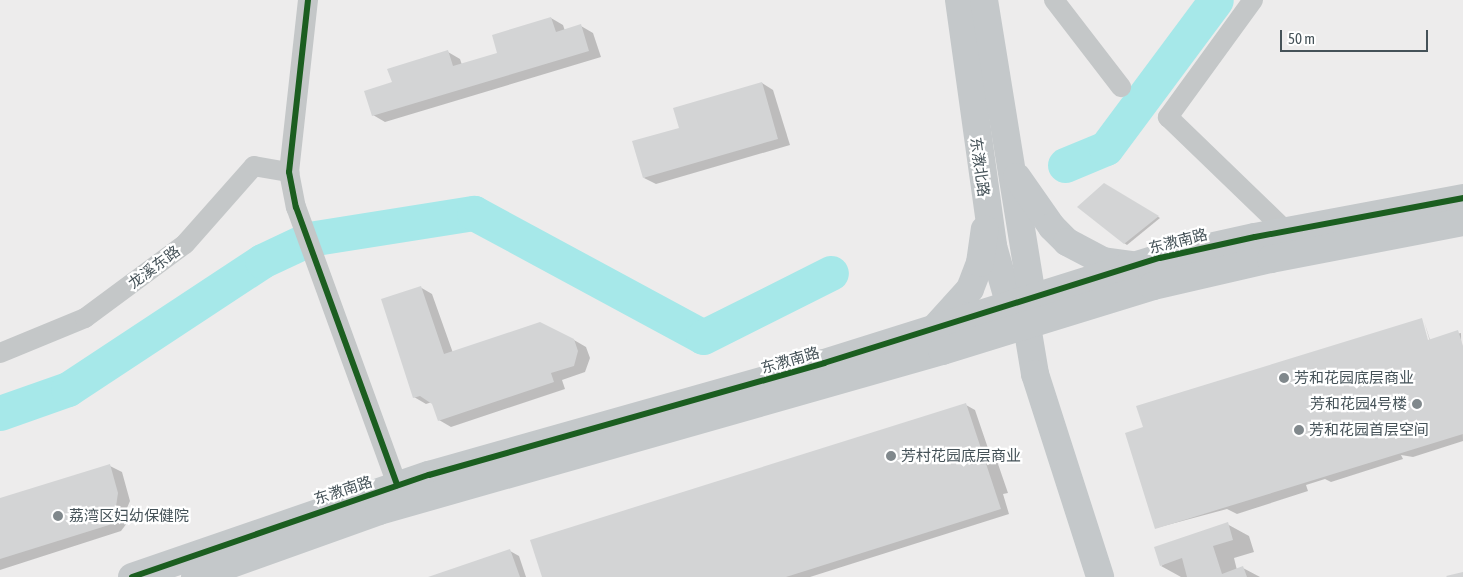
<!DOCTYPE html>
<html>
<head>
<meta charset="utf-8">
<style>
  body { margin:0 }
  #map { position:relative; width:1463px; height:577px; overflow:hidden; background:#edecec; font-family:"Asap Condensed","Noto Sans SC",sans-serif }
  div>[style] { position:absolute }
  .shadow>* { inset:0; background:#0003 }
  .river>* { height:35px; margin:-17.5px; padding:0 17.5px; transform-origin:17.5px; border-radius:17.5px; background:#a6e8e9 }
  .building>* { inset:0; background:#d3d4d5 }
  .street>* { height:20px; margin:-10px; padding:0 10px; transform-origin:10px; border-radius:10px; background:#c4c7c8 }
  .secondary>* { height:28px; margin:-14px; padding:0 14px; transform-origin:14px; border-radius:14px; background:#c4c8ca }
  .cycleway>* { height:6px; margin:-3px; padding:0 3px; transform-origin:3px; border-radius:3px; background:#1b5e20 }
  .dots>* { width:14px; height:14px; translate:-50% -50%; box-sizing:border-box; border:2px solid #fff; border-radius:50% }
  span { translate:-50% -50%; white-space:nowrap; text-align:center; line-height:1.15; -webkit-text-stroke:4.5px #fff; paint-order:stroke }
  .street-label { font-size:15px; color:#455258 }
  .poi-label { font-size:15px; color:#455258 }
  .left { translate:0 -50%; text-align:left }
  .right { translate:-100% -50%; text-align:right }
  .scale { position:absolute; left:1280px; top:30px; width:148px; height:22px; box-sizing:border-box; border:2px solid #455258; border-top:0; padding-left:6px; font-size:15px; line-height:18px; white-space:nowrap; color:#455258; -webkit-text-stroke:4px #fff; paint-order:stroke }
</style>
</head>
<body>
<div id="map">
  <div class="shadow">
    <i style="clip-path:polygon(551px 18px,563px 25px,565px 31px,581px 26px,593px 33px,601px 57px,385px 122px,373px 115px,393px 83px,448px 52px,460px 59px,462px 65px,499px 54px)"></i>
    <i style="clip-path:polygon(762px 83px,773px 90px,790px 145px,656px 184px,644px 178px,680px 129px)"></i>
    <i style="clip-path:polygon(1104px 184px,1160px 218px,1127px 245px,1124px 243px)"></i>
    <i style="clip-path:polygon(420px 287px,432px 294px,453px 353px,574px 340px,586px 347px,590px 358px,585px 372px,562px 380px,565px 389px,451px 427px,439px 420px,432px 402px,426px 404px,414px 397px)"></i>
    <i style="clip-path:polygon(1424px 321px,1430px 340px,1461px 333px,1463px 441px,1413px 457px,1401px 455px,1403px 459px,1331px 482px,1325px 479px,1306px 485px,1308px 491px,1237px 514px,1227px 509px,1156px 528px,1431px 345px)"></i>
    <i style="clip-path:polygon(966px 405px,975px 410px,991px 457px,997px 461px,1008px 493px,1003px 494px,1009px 514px,810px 577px,544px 577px)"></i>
    <i style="clip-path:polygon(110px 466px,122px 472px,130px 501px,127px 508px,130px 519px,121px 531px,0 570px,0 500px)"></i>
    <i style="clip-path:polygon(1227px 524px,1249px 536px,1254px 552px,1234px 558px,1237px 570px,1243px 568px,1260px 577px,1181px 577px,1161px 566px)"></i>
    <i style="clip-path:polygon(510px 551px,519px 556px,526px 577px,431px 577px)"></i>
  </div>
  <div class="river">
    <i style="left:1065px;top:165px;width:44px;rotate:-22.5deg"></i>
    <i style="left:1106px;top:148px;width:184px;rotate:-53.4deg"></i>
    <i style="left:0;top:413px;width:72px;rotate:-19.4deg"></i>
    <i style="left:68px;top:389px;width:232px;rotate:-33.4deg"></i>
    <i style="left:262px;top:261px;width:52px;rotate:-25.1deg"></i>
    <i style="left:309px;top:239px;width:167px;rotate:-9deg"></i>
    <i style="left:474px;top:213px;width:260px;rotate:28.4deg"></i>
    <i style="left:703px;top:337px;width:143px;rotate:-26.6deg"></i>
  </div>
  <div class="building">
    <i style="clip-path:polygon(551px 17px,556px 32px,581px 24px,589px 51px,372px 116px,364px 91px,392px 82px,387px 69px,448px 50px,453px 66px,497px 53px,492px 35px)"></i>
    <i style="clip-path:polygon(762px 82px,778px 139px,643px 178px,632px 141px,679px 128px,673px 108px)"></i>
    <i style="clip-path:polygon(1104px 183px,1159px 216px,1124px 244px,1077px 207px)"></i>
    <i style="clip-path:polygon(421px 286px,444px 354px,540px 322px,574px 339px,578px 351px,574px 366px,551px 373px,554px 382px,438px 421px,432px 404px,420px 396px,413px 398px,381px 299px)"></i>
    <i style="clip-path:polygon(1422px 318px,1428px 340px,1458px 330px,1463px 346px,1463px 434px,1155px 529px,1125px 433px,1143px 427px,1136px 406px)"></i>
    <i style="clip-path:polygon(966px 403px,1001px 509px,786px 577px,542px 577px,530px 540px)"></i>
    <i style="clip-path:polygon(110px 464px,118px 493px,114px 520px,109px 525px,0 559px,0 498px)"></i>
    <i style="clip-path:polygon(1228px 522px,1233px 540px,1213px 546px,1222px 574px,1243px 566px,1247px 577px,1187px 577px,1182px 558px,1160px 566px,1154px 547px)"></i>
    <i style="clip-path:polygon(510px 549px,520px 577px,428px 577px)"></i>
    <i style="clip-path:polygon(1463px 572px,1463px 577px,1447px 577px,1446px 576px)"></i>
  </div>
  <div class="street">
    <i style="left:308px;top:0;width:173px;rotate:96.3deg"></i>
    <i style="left:289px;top:172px;width:36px;rotate:79deg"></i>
    <i style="left:296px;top:207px;width:296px;rotate:70deg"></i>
    <i style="left:1054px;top:0;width:110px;rotate:52.4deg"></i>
    <i style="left:1253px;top:0;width:145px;rotate:126deg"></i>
    <i style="left:1168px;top:117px;width:164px;rotate:44deg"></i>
    <i style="left:0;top:353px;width:92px;rotate:-22.4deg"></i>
    <i style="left:85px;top:318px;width:124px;rotate:-36.5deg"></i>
    <i style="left:185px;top:244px;width:104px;rotate:-48.5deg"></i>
    <i style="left:254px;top:166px;width:36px;rotate:10deg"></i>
  </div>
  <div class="secondary">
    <i style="left:959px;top:0;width:248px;rotate:82.1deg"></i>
    <i style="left:993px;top:246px;width:62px;rotate:74.2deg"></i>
    <i style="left:1010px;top:306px;width:20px;rotate:49deg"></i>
    <i style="left:984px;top:0;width:302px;rotate:80.8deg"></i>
    <i style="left:1032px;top:298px;width:28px;rotate:100deg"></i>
    <i style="left:1027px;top:326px;width:49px;rotate:80.5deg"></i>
    <i style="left:1035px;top:374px;width:213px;rotate:72.2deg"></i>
    <i style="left:1017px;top:177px;width:61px;rotate:55deg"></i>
    <i style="left:1052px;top:227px;width:21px;rotate:45deg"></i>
    <i style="left:1067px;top:242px;width:41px;rotate:27.8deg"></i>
    <i style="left:1103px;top:261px;width:28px;rotate:8deg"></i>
    <i style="left:933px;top:330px;width:55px;rotate:-47.9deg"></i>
    <i style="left:970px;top:289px;width:28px;rotate:-69deg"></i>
    <i style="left:980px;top:263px;width:34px;rotate:-82deg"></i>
    <i style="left:132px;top:577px;width:314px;rotate:-19deg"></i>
    <i style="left:429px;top:475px;width:411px;rotate:-15.8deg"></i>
    <i style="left:824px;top:363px;width:352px;rotate:-17.4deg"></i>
    <i style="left:1160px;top:258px;width:97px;rotate:-12.5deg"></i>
    <i style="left:1255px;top:237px;width:212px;rotate:-10.6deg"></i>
    <i style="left:195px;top:577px;width:195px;rotate:-19.7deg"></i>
    <i style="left:379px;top:511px;width:585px;rotate:-15.86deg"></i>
    <i style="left:942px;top:351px;width:221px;rotate:-17.1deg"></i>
    <i style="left:1153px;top:286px;width:121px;rotate:-12.9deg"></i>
    <i style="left:1271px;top:259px;width:196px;rotate:-10.9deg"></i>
  </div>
  <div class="cycleway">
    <i style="left:308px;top:0;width:173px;rotate:96.3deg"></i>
    <i style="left:289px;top:172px;width:36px;rotate:79deg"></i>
    <i style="left:296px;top:207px;width:296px;rotate:70deg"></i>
    <i style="left:132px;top:577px;width:314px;rotate:-19deg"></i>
    <i style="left:429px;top:475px;width:411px;rotate:-15.8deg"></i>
    <i style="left:824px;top:363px;width:352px;rotate:-17.4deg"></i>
    <i style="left:1160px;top:258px;width:97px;rotate:-12.5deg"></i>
    <i style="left:1255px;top:237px;width:212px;rotate:-10.6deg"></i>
  </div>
  <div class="dots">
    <i style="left:1284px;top:378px;background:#80888c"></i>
    <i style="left:1417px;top:404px;background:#80888c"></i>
    <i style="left:1299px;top:430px;background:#80888c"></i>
    <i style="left:891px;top:456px;background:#80888c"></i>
    <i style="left:58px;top:516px;background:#80888c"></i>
  </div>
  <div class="street-label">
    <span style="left:980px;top:167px;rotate:82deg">东漖北路</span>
    <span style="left:1178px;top:241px;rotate:-14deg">东漖南路</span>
    <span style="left:154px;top:267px;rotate:-37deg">龙溪东路</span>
    <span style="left:790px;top:360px;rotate:-16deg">东漖南路</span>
    <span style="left:343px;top:490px;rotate:-18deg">东漖南路</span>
  </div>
  <div class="poi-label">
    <span class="left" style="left:1294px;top:378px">芳和花园底层商业</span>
    <span class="right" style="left:1407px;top:404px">芳和花园4号楼</span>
    <span class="left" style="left:1309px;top:430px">芳和花园首层空间</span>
    <span class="left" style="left:901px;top:456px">芳村花园底层商业</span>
    <span class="left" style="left:69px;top:516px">荔湾区妇幼保健院</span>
  </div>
  <div class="scale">50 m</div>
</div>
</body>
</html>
